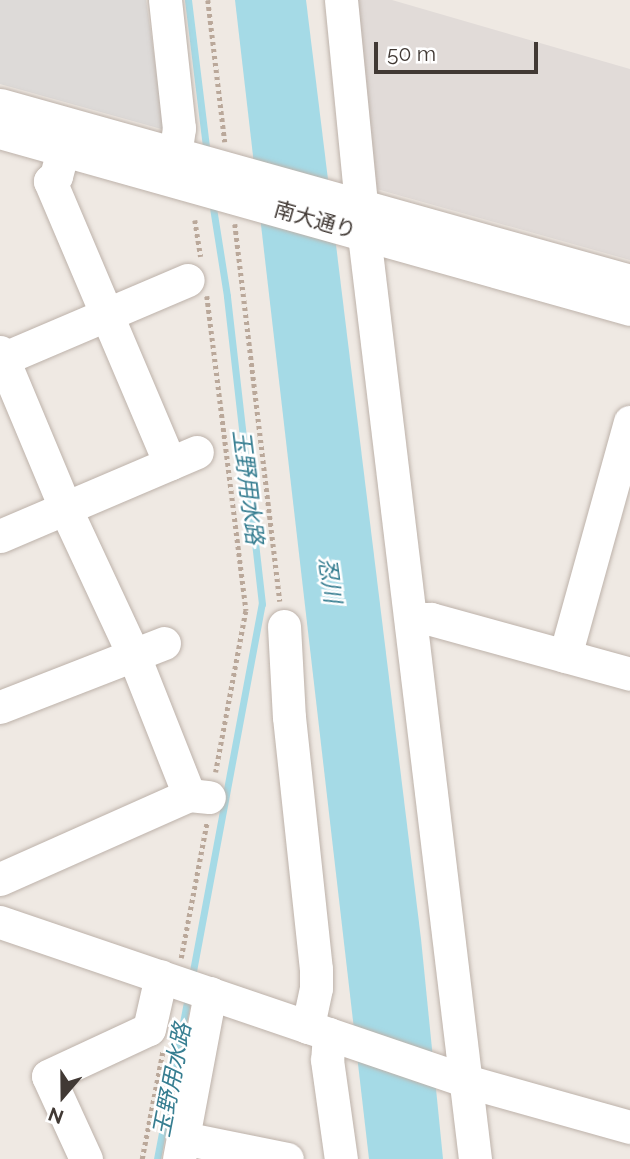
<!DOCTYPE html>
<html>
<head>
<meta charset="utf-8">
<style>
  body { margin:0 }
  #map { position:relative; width:630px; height:1159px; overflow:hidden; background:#efe9e3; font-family:Raleway,"Noto Sans JP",sans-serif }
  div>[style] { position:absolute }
  .industrial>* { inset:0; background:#e1dbd8 }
  .parking>* { inset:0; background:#dddad8 }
  .water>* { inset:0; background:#a5dae6 }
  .stream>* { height:7px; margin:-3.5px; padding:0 3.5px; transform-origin:3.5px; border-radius:3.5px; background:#a5dae6 }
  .path>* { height:4.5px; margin-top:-2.25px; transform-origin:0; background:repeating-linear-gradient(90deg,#baa89a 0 3.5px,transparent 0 7px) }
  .roads { filter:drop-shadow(0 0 2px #bdb2aa) drop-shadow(0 0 2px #bdb2aa) }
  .minor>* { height:33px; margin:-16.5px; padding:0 16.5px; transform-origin:16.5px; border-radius:16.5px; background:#fff }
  span { translate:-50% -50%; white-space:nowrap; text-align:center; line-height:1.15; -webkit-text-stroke:5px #fff; paint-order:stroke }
  .street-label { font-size:21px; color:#413934 }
  .water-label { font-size:23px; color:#377e91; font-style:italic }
  .north { position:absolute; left:28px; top:1061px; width:70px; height:70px; -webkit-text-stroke:5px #fff; paint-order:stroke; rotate:200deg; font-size:19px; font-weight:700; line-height:28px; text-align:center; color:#413934 }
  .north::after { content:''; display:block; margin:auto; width:24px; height:32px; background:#413934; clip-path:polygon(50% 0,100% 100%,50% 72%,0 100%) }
  .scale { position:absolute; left:374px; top:42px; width:164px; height:32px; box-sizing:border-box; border:4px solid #413934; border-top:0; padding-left:9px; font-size:21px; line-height:24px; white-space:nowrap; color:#413934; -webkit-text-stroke:5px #fff; paint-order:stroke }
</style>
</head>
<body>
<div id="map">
  <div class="industrial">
    <i style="clip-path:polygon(354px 0,392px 0,630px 69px,630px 260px,373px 188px)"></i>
  </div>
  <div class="parking">
    <i style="clip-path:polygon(0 0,146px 0,165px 130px,0 84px)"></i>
  </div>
  <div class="water">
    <i style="clip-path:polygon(235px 0,306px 0,421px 939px,443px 1159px,369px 1159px)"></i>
  </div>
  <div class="stream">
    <i style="left:188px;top:0;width:155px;rotate:83deg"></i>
    <i style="left:193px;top:971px;width:373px;rotate:-79.4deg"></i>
    <i style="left:262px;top:604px;width:310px;rotate:-96.5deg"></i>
    <i style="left:227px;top:296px;width:96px;rotate:-99deg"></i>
    <i style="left:157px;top:1159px;width:161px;rotate:-79.2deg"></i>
  </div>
  <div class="path">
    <i style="left:208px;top:0;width:143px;rotate:83.2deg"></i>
    <i style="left:195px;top:220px;width:37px;rotate:81deg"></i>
    <i style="left:235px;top:224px;width:380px;rotate:83.2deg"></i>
    <i style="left:207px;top:296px;width:317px;rotate:82.9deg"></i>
    <i style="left:246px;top:611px;width:164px;rotate:100.6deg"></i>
    <i style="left:181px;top:958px;width:138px;rotate:-79.2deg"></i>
    <i style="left:142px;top:1159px;width:111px;rotate:-79.1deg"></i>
  </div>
  <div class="roads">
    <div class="minor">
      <i style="left:165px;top:0;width:129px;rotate:83.8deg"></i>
      <i style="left:179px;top:128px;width:48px;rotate:98.5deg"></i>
      <i style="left:341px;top:0;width:236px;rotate:84.4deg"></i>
      <i style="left:364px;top:235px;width:931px;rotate:83.15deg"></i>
      <i style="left:0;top:105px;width:654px;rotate:15.61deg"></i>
      <i style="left:0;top:132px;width:654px;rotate:15.69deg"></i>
      <i style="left:63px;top:150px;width:27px;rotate:105deg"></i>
      <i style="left:56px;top:176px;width:8px;rotate:140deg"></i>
      <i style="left:50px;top:181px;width:307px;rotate:67deg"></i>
      <i style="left:0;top:352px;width:171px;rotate:67.3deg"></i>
      <i style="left:66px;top:510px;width:161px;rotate:65deg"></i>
      <i style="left:134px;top:656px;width:149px;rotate:68.4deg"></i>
      <i style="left:0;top:360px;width:204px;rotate:-23.1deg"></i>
      <i style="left:0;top:536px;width:214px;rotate:-23.1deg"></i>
      <i style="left:412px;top:619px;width:19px"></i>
      <i style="left:431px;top:619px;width:206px;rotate:15.4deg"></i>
      <i style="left:284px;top:626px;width:91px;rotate:86.9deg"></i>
      <i style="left:289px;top:717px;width:253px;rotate:83.9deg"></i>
      <i style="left:316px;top:969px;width:19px;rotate:90deg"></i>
      <i style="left:316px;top:988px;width:40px;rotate:102deg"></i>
      <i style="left:565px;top:656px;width:243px;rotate:-74.5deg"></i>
      <i style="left:0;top:707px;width:176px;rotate:-21.3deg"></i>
      <i style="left:0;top:879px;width:207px;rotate:-24deg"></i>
      <i style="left:189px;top:795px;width:20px;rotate:6deg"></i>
      <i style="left:0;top:922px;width:492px;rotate:18.8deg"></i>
      <i style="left:466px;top:1081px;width:170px;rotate:15.7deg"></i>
      <i style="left:329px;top:1034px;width:26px;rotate:94deg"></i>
      <i style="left:327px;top:1060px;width:100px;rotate:82deg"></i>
      <i style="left:183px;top:1138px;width:106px;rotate:11.4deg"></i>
      <i style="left:86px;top:1159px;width:91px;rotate:-114.6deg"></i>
      <i style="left:48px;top:1076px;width:111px;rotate:-25deg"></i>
      <i style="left:149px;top:1029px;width:54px;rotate:-77.2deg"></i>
      <i style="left:179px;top:1159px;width:169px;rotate:-79.4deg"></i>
    </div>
  </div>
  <div class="street-label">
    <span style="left:315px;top:220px;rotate:16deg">南大通り</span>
  </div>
  <div class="water-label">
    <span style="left:248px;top:487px;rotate:83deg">玉野用水路</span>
    <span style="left:330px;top:580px;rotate:82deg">忍川</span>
    <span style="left:172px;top:1080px;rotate:-79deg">玉野用水路</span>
  </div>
  <div class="north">N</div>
  <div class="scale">50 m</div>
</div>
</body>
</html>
